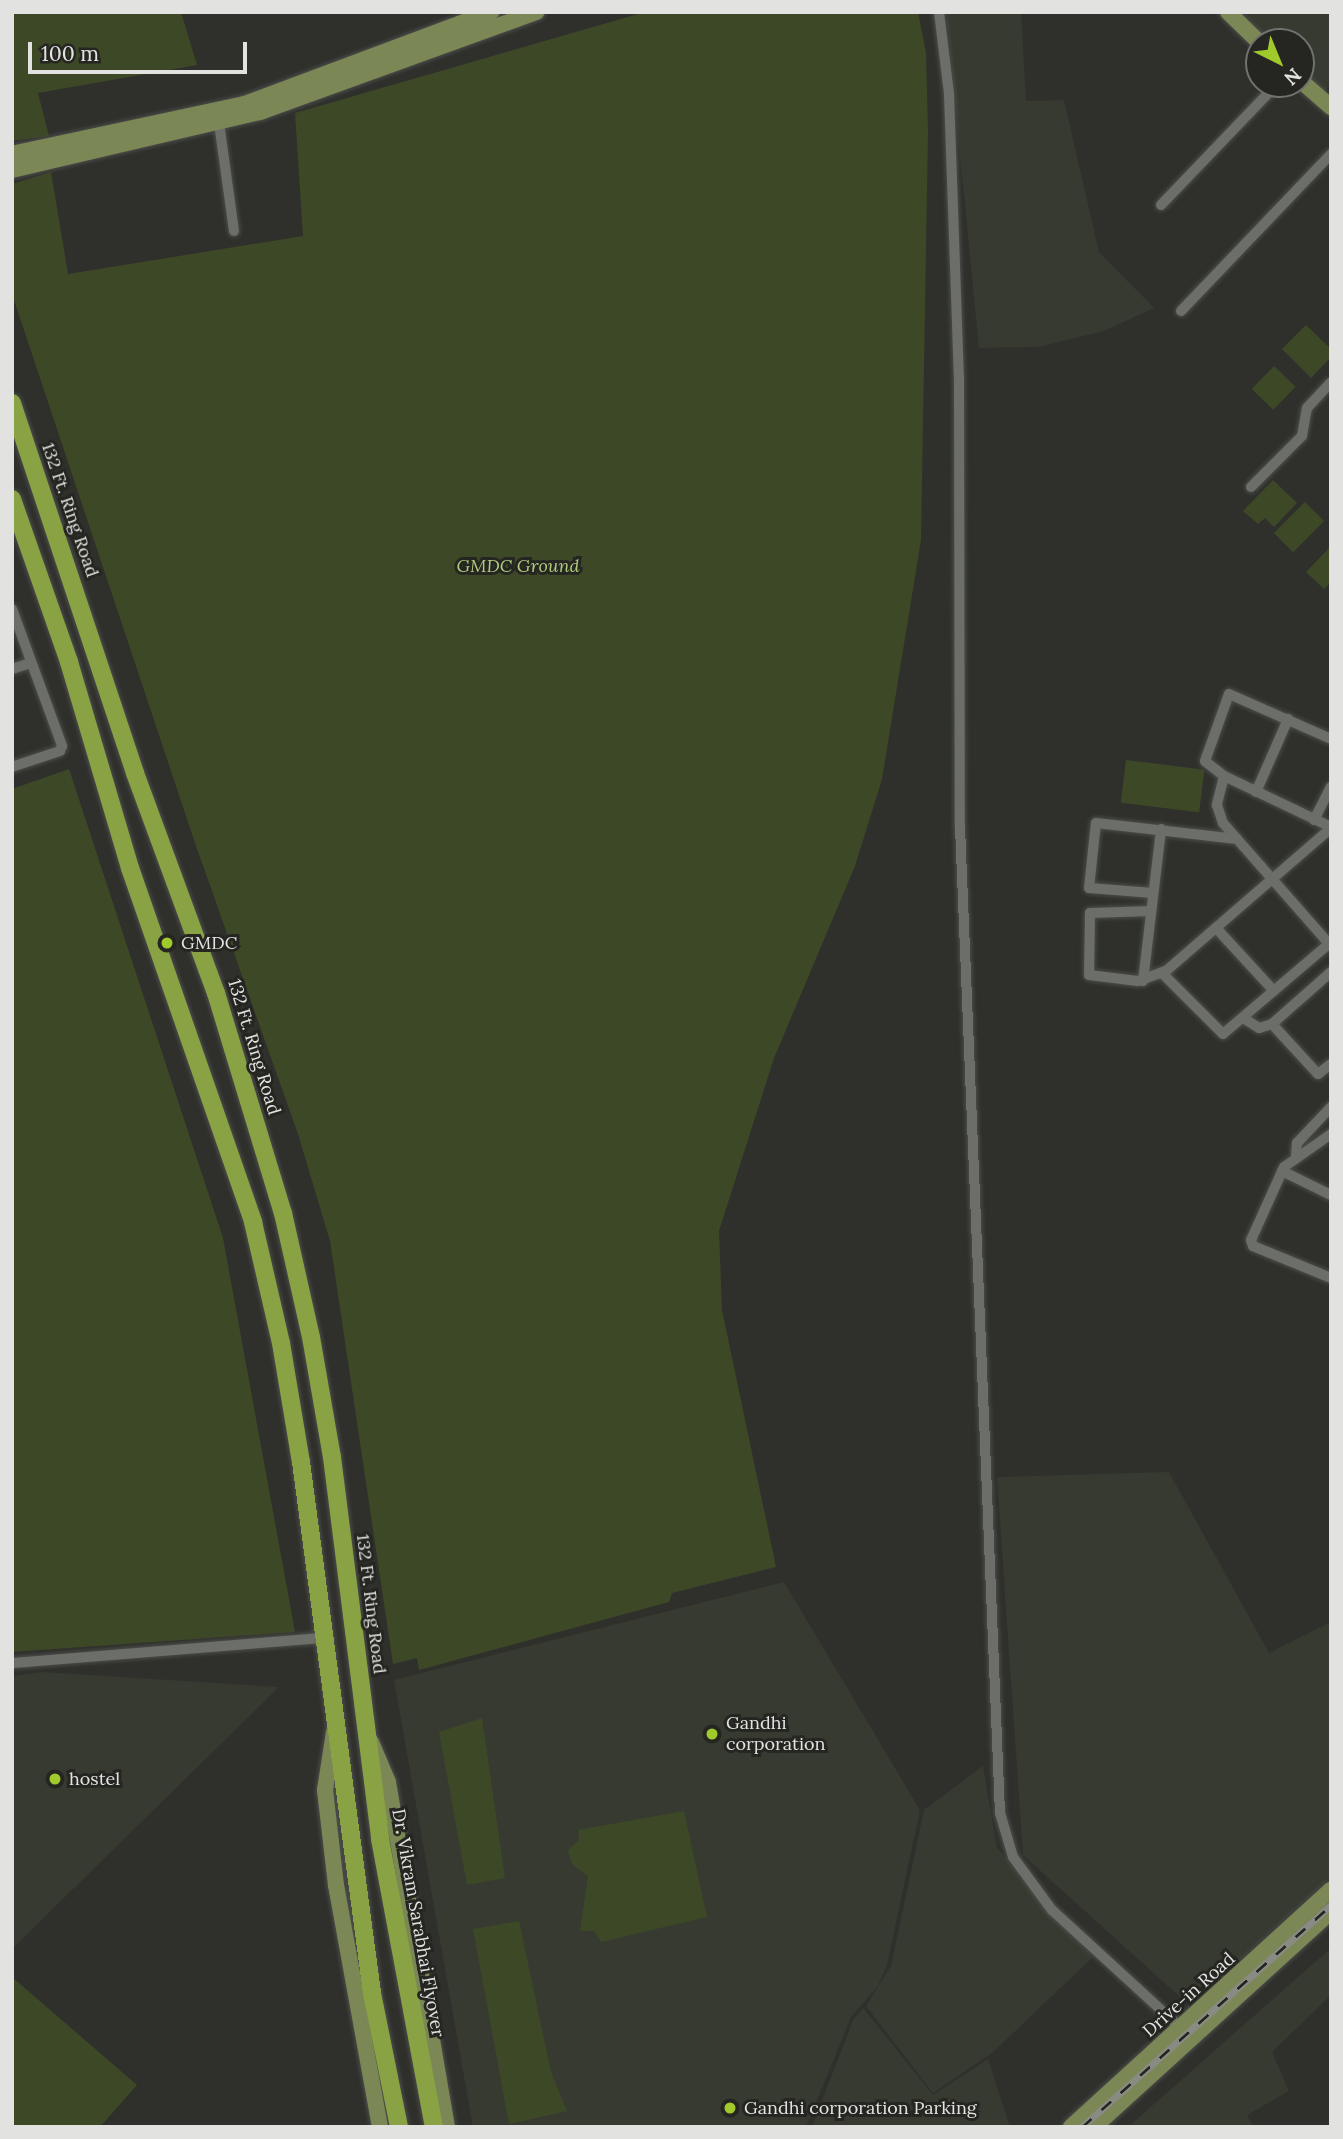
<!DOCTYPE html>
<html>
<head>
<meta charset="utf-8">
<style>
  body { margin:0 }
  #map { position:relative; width:1343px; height:2139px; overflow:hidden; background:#2f302c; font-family:Lora,serif }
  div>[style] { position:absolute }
  .built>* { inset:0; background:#373a30 }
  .green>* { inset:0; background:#3d4827; transform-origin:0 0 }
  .roads { filter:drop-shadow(0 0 2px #4c4d4a) drop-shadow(0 0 2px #4c4d4a) }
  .street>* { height:10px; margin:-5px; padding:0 5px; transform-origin:5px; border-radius:5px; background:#6c6e69 }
  .secondary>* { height:16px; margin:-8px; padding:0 8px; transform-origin:8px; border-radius:8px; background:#7b8856 }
  .primary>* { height:18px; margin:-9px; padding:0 9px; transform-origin:9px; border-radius:9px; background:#89a243 }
  .rail>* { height:7px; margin-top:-3.5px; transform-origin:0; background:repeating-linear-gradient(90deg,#252622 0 13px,#8a8b87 0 26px); box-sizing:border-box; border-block:2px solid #8a8b87 }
  .dots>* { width:19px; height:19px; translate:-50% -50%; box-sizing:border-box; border:4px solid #252622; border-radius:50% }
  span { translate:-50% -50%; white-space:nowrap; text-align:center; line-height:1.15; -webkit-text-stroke:6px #252622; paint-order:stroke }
  .street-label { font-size:18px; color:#e2e3e0 }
  .park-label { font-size:18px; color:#b0cb7b; font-style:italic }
  .poi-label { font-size:18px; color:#e2e3e0 }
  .left { translate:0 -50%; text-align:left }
  .frame { position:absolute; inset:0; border:14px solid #e2e3e0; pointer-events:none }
  .north { position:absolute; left:1245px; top:28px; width:70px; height:70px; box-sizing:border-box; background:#252622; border:2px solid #71726e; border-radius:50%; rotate:137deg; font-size:19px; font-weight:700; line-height:28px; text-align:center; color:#e2e3e0 }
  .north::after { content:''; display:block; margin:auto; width:24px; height:32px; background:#a0c92b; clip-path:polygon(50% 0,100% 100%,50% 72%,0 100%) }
  .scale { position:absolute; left:28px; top:42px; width:219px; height:32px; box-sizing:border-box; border:4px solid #e2e3e0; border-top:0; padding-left:9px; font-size:21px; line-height:24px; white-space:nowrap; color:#e2e3e0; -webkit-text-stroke:5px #252622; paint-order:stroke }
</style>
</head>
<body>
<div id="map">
  <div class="built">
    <i style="clip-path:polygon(946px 12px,1021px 12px,1026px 101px,1064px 100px,1099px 252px,1154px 308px,1104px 331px,1038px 347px,979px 348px)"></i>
    <i style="clip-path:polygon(1232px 12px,1331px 12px,1331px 85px,1321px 94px,1301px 75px,1301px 42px,1265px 42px)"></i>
    <i style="clip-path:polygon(1169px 1472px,1269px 1653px,1331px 1622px,1331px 1877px,1189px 2005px,1023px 1855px,997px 1477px)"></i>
    <i style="clip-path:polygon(784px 1582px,920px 1810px,887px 1965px,878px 1986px,851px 2017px,806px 2127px,473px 2127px,394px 1680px)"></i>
    <i style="clip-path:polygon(42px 1672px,279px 1687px,12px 1949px,12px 1676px)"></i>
    <i style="clip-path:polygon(983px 1766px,997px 1848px,1093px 1957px,992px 2053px,933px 2093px,866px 2006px,891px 1966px,924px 1810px)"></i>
    <i style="clip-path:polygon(1331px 1948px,1331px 1995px,1272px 2052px,1289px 2091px,1247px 2115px,1253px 2127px,1128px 2127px)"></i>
    <i style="clip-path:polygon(863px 2008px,933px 2095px,988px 2059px,1010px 2127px,812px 2127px,853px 2020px)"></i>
  </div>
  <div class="green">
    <i style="clip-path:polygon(12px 12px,181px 12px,197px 65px,38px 93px,49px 136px,12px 141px)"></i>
    <i style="clip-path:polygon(645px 12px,918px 12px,926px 53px,928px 132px,921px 540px,882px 779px,855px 866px,774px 1058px,719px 1231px,722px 1310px,776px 1567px,672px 1593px,669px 1602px,419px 1670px,417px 1658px,393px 1664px,330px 1241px,298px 1134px,195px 843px,12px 294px,12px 184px,51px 172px,68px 274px,303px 236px,295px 113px)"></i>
    <i style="clip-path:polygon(1306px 325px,1331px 349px,1331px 357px,1311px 378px,1282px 349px)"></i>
    <i style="left:1274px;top:366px;width:30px;height:32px;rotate:44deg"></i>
    <i style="clip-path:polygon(1273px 480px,1297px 503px,1274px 527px,1265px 518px,1258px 524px,1243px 511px)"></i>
    <i style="left:1305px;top:502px;width:27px;height:44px;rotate:45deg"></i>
    <i style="clip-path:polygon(1331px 546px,1331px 582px,1324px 589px,1306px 572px)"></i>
    <i style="left:1126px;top:760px;width:79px;height:43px;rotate:7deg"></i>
    <i style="clip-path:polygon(69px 769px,223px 1238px,295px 1632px,12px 1652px,12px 789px)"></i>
    <i style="clip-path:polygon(482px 1718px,505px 1878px,467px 1885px,439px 1732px)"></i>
    <i style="clip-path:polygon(684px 1811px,707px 1917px,601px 1942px,594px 1931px,580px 1931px,588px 1876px,572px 1864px,568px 1850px,579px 1840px,578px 1830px)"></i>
    <i style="clip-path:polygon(519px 1921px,551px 2072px,567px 2111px,509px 2124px,473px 1929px)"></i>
    <i style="clip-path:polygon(12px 1977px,137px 2085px,100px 2127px,12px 2127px)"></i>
  </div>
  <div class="roads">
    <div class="street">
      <i style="left:939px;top:12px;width:83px;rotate:83deg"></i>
      <i style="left:949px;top:94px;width:284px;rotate:88deg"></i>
      <i style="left:959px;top:378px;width:448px;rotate:89.9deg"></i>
      <i style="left:960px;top:826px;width:988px;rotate:87.68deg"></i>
      <i style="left:1000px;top:1813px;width:46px;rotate:73.5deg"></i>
      <i style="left:1013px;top:1857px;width:66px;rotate:53.7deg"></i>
      <i style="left:1052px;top:1910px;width:179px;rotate:42.5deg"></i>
      <i style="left:219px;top:123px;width:109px;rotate:82.1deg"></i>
      <i style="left:1161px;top:205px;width:168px;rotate:-46.2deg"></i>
      <i style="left:1181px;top:311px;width:217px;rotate:-46.3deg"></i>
      <i style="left:1251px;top:487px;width:72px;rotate:-45deg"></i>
      <i style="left:1302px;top:436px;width:28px;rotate:-80deg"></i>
      <i style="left:1307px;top:408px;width:35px;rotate:-47deg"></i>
      <i style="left:12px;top:609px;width:146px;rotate:69.9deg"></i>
      <i style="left:62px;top:746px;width:5px;rotate:112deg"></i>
      <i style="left:60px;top:751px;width:51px;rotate:161.6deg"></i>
      <i style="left:12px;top:669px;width:19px;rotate:-18deg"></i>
      <i style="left:1224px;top:776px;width:24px;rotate:-142deg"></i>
      <i style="left:1205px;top:761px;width:71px;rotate:-70.3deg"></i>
      <i style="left:1229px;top:694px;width:111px;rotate:23.8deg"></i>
      <i style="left:1256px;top:792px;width:80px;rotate:-66.3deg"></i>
      <i style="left:1314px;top:820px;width:37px;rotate:-63deg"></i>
      <i style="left:1331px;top:827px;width:119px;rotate:-154.5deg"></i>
      <i style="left:1224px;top:776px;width:30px;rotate:104deg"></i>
      <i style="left:1217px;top:805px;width:19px;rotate:72deg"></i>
      <i style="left:1223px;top:823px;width:164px;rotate:48.7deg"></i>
      <i style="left:1153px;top:893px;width:64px;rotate:-175.5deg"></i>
      <i style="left:1089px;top:888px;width:65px;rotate:-83.9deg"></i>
      <i style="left:1096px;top:823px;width:142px;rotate:6.5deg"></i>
      <i style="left:1151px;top:911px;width:61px;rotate:178.1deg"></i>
      <i style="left:1090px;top:913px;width:62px;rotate:90.9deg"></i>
      <i style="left:1089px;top:975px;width:49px;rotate:7deg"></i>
      <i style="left:1138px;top:981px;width:30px;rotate:-20deg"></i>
      <i style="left:1166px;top:971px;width:218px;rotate:-40.9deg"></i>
      <i style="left:1217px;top:929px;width:84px;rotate:47.4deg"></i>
      <i style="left:1331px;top:972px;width:79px;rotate:138.6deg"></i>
      <i style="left:1272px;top:1024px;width:68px;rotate:47.4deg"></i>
      <i style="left:1318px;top:1074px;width:16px;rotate:-38deg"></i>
      <i style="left:1162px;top:973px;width:86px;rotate:45deg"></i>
      <i style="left:1223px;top:1034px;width:142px;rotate:-40.4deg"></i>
      <i style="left:1143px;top:981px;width:153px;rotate:-83.2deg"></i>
      <i style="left:1243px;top:1018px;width:19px;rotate:32deg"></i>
      <i style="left:1259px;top:1028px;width:14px;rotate:-17deg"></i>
      <i style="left:1331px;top:1134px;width:57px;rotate:144.9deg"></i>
      <i style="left:1284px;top:1167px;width:80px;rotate:114.3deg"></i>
      <i style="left:1251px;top:1240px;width:6px;rotate:72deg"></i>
      <i style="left:1253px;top:1246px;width:84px;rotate:22.3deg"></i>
      <i style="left:1296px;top:1156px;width:13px;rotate:-86deg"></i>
      <i style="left:1297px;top:1143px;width:50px;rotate:-46.6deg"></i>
      <i style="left:1282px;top:1171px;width:55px;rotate:26.1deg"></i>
      <i style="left:12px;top:1663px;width:312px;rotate:-4.6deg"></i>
    </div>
    <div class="secondary">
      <i style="left:1228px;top:12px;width:43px;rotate:44.1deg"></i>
      <i style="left:1301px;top:81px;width:40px;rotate:41deg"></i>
      <i style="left:12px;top:154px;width:238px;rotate:-12.1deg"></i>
      <i style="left:245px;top:104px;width:263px;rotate:-20.5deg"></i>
      <i style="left:12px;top:170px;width:255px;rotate:-13.2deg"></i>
      <i style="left:260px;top:112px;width:294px;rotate:-19.9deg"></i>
      <i style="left:334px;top:1732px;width:59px;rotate:98.8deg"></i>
      <i style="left:325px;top:1790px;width:96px;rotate:83.4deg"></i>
      <i style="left:336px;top:1885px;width:246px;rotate:79.7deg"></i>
      <i style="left:371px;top:1742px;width:43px;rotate:67deg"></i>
      <i style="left:388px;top:1782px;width:350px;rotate:80.3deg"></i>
      <i style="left:1071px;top:2127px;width:352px;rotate:-42.4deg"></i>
      <i style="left:1094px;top:2127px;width:321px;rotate:-42.3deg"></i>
    </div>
    <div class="primary">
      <i style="left:12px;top:403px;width:390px;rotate:71.6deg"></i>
      <i style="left:135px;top:773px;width:234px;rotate:69.8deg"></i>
      <i style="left:216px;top:993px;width:230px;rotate:73.1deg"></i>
      <i style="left:283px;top:1213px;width:127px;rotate:77.3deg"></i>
      <i style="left:311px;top:1337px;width:122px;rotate:80.1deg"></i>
      <i style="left:332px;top:1457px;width:385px;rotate:82.8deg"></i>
      <i style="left:380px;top:1839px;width:293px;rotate:79.4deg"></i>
      <i style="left:12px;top:499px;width:173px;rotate:70.7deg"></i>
      <i style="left:69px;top:662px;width:215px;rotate:73.5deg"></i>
      <i style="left:130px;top:868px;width:375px;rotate:70.8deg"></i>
      <i style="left:253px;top:1222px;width:124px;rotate:77deg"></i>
      <i style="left:281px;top:1343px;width:121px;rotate:80.5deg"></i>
      <i style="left:301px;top:1462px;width:536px;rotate:82.38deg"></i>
      <i style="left:372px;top:1993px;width:137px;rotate:78.6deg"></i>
    </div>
  </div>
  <div class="rail">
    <i style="left:1082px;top:2127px;width:334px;rotate:-41.7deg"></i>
  </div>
  <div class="dots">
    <i style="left:167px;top:943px;background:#a0c92b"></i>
    <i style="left:712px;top:1734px;background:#a0c92b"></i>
    <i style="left:55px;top:1779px;background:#a0c92b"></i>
    <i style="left:730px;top:2108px;background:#a0c92b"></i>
  </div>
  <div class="street-label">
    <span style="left:70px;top:510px;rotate:71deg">132 Ft. Ring Road</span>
    <span style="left:254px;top:1047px;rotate:73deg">132 Ft. Ring Road</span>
    <span style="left:371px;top:1604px;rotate:83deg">132 Ft. Ring Road</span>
    <span style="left:418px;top:1923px;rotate:80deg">Dr. Vikram Sarabhai Flyover</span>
    <span style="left:1189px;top:1995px;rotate:-42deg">Drive-in Road</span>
  </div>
  <div class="park-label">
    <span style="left:518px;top:566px">GMDC Ground</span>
  </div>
  <div class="poi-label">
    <span class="left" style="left:181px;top:943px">GMDC</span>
    <span class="left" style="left:726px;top:1734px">Gandhi<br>corporation</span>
    <span class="left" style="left:69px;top:1779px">hostel</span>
    <span class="left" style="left:744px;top:2108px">Gandhi corporation Parking</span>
  </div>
  <div class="frame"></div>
  <div class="north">N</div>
  <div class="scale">100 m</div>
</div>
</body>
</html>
